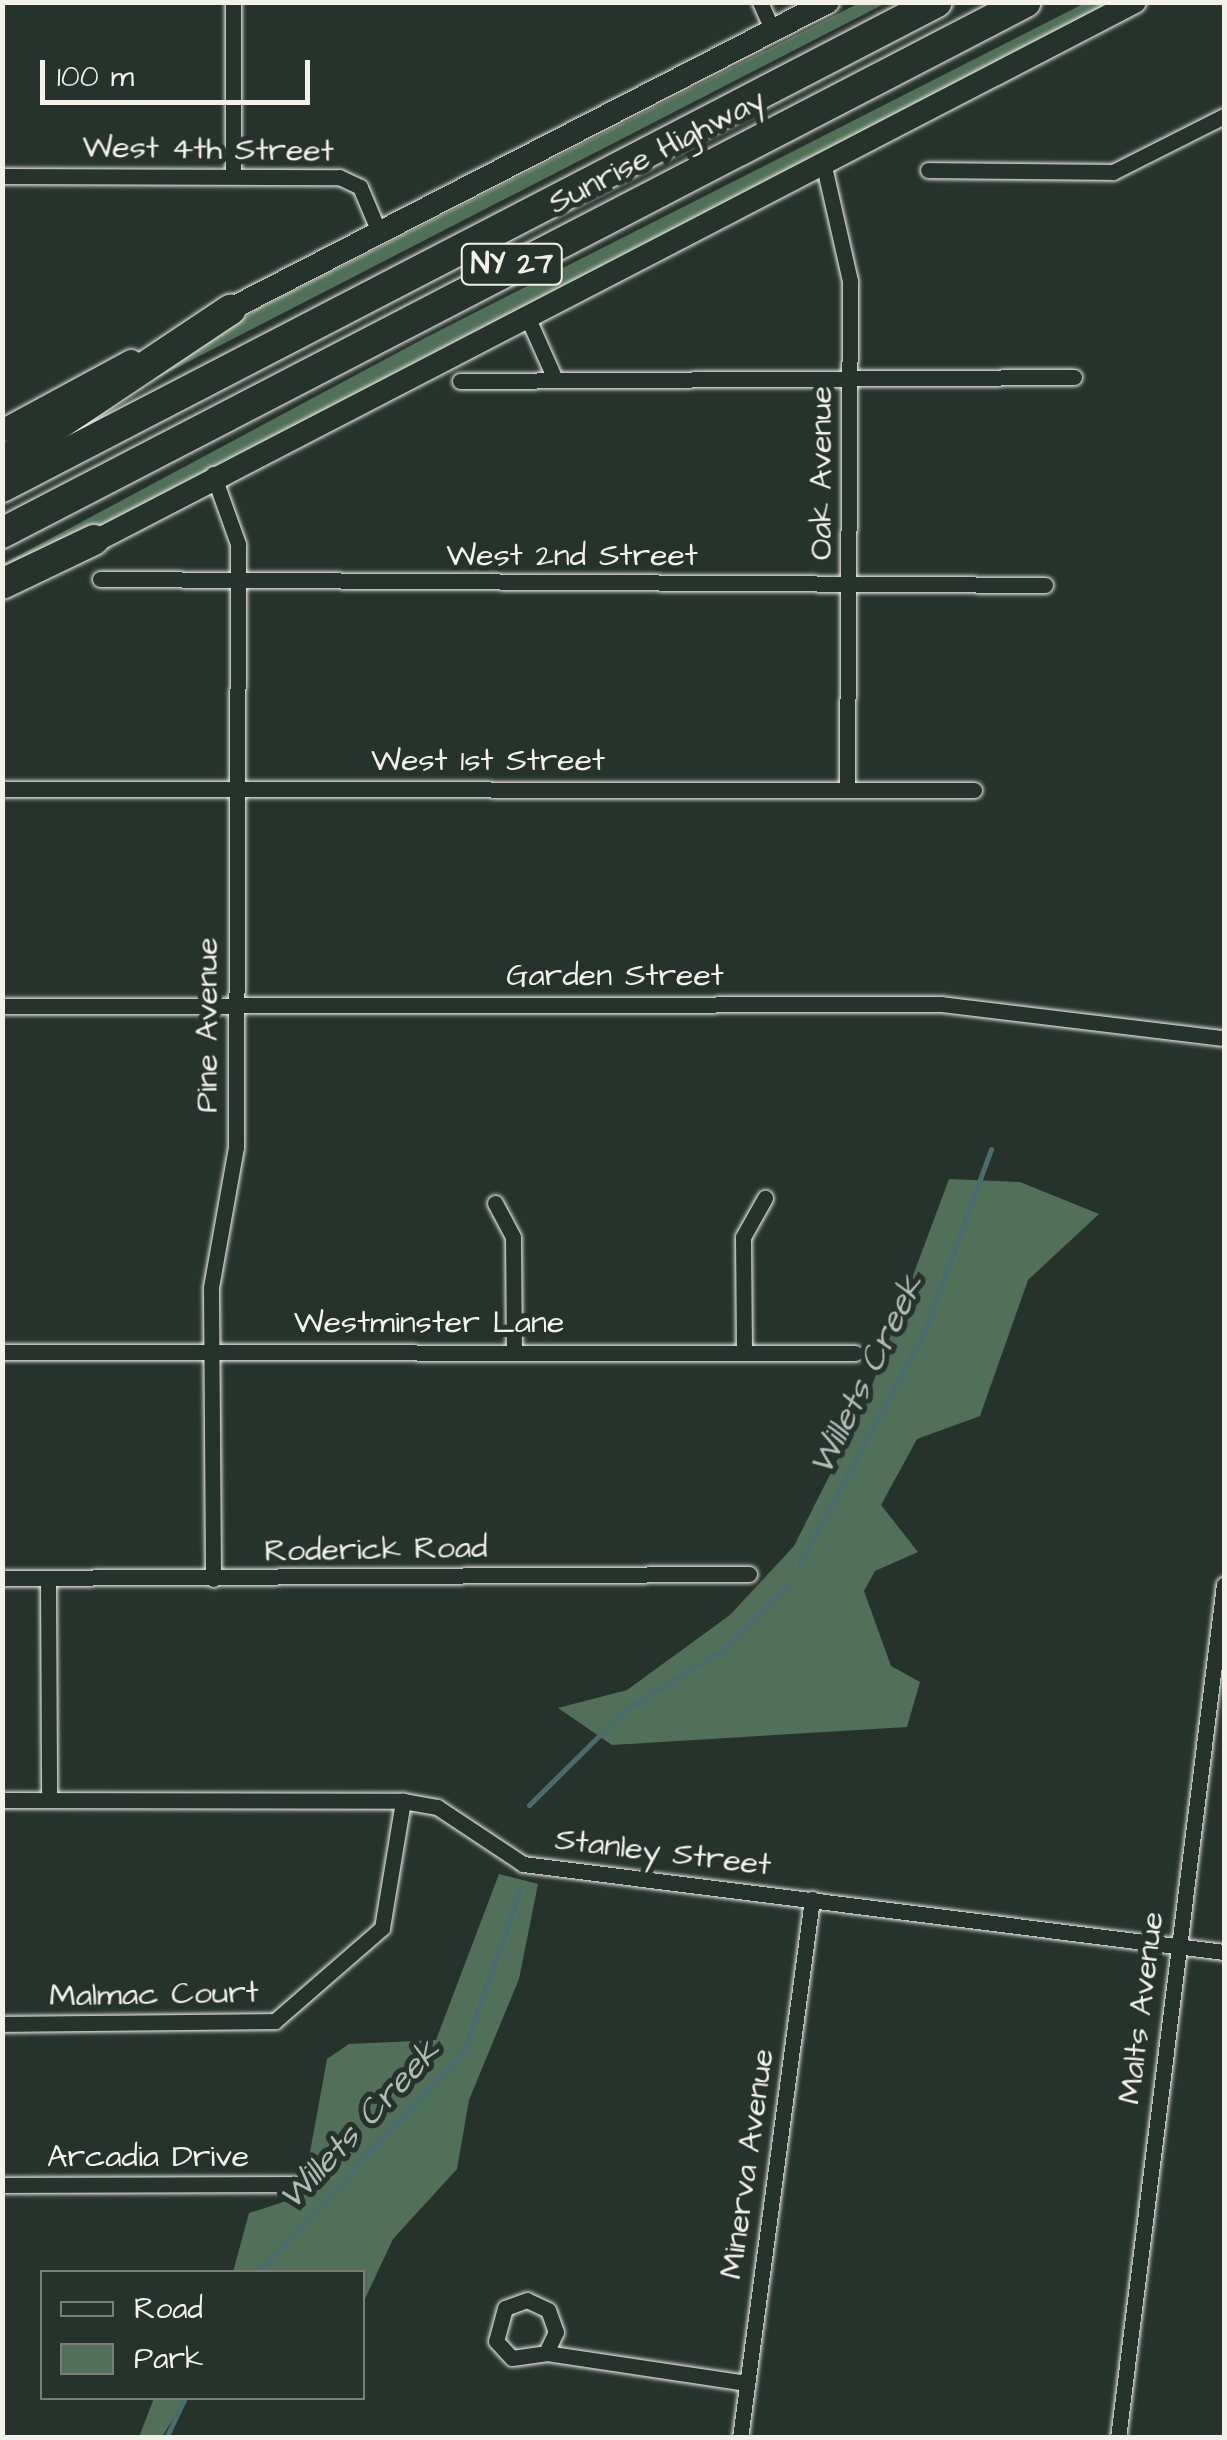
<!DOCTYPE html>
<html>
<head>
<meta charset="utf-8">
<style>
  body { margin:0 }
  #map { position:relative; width:1227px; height:2440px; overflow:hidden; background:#26332d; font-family:"Architects Daughter",sans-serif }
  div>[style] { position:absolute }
  .green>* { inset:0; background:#507059 }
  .stream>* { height:5px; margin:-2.5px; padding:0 2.5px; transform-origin:2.5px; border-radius:2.5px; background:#486d6c }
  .roads { filter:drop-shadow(0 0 2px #f4f1e8) drop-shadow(0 0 2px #f4f1e8) }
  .minor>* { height:15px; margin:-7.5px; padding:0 7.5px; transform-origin:7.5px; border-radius:7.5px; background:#26332d }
  .secondary>* { height:22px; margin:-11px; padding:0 11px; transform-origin:11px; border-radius:11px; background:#26332d }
  .motorway>* { height:30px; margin:-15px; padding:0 15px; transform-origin:15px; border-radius:15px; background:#26332d }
  span { translate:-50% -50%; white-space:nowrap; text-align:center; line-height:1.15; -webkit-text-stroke:10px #26332d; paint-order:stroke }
  .shield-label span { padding:2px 8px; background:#26332d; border:2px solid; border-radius:8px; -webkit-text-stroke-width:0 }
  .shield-label { font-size:30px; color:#f4f1e8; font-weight:700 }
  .street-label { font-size:32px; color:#f4f1e8 }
  .water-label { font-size:35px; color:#afbcb6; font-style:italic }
  .frame { position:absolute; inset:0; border:5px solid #f4f1e8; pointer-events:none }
  .legend { position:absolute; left:40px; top:2270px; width:325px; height:130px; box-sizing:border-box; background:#26332d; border:2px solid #787f78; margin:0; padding:12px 18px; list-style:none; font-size:30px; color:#f4f1e8 }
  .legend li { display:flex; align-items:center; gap:20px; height:50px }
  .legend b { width:50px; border:2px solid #787f78 }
  .scale { position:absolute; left:40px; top:60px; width:270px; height:45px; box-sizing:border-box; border:5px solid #f4f1e8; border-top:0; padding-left:12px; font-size:30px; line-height:35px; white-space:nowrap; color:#f4f1e8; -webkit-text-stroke:8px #26332d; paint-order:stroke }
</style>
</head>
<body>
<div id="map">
  <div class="green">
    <i style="clip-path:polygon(859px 3px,886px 3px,149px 382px,256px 310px)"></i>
    <i style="clip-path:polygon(1085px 3px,1113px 3px,3px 578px,3px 564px,423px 339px)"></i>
    <i style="clip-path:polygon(949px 1179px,1020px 1182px,1099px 1214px,1028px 1280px,980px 1416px,917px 1439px,881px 1505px,918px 1552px,875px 1571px,864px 1591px,891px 1666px,920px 1682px,907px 1727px,612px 1745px,558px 1708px,627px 1690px,730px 1615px,794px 1546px,864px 1407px)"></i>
    <i style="clip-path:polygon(499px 1874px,538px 1884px,519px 1979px,469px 2100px,457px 2169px,393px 2239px,363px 2303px,362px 2272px,233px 2272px,249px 2213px,302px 2196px,327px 2059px,349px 2044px,436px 2040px)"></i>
    <i style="clip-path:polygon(154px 2398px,186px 2398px,162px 2437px,139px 2437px)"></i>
  </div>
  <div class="stream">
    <i style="left:799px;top:1564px;width:260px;rotate:-61.6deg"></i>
    <i style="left:923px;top:1335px;width:198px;rotate:-69.9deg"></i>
    <i style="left:529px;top:1805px;width:135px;rotate:-44.7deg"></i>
    <i style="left:625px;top:1710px;width:116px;rotate:-31.6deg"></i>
    <i style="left:724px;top:1649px;width:91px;rotate:-45.9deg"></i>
    <i style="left:258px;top:2272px;width:304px;rotate:-47.1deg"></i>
    <i style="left:465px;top:2049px;width:170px;rotate:-71.1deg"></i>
    <i style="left:166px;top:2438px;width:44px;rotate:-64.6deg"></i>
  </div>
  <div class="roads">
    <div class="minor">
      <i style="left:760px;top:2px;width:32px;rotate:66deg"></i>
      <i style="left:823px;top:162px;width:122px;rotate:77.2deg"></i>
      <i style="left:850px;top:281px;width:507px;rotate:90.34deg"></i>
      <i style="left:928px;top:170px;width:185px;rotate:0.6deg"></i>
      <i style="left:1113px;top:172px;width:124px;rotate:-26.8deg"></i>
      <i style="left:2px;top:176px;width:337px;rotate:0.2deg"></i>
      <i style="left:339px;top:177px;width:23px;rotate:25deg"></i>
      <i style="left:360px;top:187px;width:49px;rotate:67.1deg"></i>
      <i style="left:233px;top:176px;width:174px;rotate:-90deg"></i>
      <i style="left:526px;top:314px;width:71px;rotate:66deg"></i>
      <i style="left:460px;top:381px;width:614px;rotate:-0.37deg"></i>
      <i style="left:213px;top:474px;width:74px;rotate:70.3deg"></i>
      <i style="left:238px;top:544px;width:603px;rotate:90.19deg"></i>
      <i style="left:236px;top:1147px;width:143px;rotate:100.1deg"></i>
      <i style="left:211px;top:1288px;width:291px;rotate:89.6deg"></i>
      <i style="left:100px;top:579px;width:945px;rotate:0.36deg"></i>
      <i style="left:2px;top:789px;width:972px;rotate:0.06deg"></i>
      <i style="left:2px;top:1006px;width:939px;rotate:-0.12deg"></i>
      <i style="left:941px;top:1004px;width:285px;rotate:6.9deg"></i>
      <i style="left:495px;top:1203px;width:38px;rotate:62deg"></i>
      <i style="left:513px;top:1237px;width:114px;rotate:89.5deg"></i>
      <i style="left:744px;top:1351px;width:114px;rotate:-90.5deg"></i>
      <i style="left:743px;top:1237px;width:45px;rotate:-60.6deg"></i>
      <i style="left:2px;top:1352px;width:853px;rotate:0.07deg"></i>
      <i style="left:2px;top:1578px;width:747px;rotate:-0.31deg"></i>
      <i style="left:48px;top:1579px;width:220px;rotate:89.7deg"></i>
      <i style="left:2px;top:1800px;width:401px;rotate:0.1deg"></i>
      <i style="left:403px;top:1801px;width:35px;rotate:10deg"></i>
      <i style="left:437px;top:1807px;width:103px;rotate:33.5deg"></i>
      <i style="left:523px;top:1864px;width:707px;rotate:7.16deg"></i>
      <i style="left:2px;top:2024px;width:273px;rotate:-0.6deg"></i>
      <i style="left:275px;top:2021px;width:142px;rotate:-41deg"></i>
      <i style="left:382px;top:1928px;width:129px;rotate:-80.6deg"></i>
      <i style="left:2px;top:2185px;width:293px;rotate:-0.2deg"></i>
      <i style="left:546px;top:2353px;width:23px;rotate:-65deg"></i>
      <i style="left:556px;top:2332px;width:23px;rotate:-110deg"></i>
      <i style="left:548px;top:2310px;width:23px;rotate:-155deg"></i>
      <i style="left:527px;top:2300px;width:23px;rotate:160deg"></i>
      <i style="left:505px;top:2308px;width:34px;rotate:105deg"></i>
      <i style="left:496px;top:2341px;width:23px;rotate:47deg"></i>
      <i style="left:512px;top:2358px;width:34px;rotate:-8deg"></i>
      <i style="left:546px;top:2353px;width:202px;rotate:8.5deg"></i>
      <i style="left:740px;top:2438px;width:544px;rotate:-82.39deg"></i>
      <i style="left:1118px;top:2438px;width:860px;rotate:-82.92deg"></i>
    </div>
    <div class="secondary">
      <i style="left:217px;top:316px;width:687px;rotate:-27.2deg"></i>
      <i style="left:2px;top:431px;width:147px;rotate:-28.5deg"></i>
      <i style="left:82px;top:548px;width:1186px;rotate:-27.41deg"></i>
    </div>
    <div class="motorway">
      <i style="left:2px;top:462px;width:275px;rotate:-33.7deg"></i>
      <i style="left:2px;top:487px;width:1053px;rotate:-27.42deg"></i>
      <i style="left:2px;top:533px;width:1153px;rotate:-27.41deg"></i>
      <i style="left:2px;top:584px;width:102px;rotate:-25.6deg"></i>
    </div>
  </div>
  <div class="shield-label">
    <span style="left:512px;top:264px">NY 27</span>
  </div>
  <div class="street-label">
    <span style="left:208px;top:150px;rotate:1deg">West 4th Street</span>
    <span style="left:657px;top:152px;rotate:-27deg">Sunrise Highway</span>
    <span style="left:822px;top:473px;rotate:-90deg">Oak Avenue</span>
    <span style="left:572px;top:556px">West 2nd Street</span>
    <span style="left:488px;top:761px">West 1st Street</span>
    <span style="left:615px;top:976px">Garden Street</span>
    <span style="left:208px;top:1025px;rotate:-90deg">Pine Avenue</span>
    <span style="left:429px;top:1323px">Westminster Lane</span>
    <span style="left:376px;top:1550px;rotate:-1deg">Roderick Road</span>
    <span style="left:663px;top:1853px;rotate:7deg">Stanley Street</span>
    <span style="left:154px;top:1995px;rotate:-1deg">Malmac Court</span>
    <span style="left:1142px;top:2008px;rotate:-83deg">Malts Avenue</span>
    <span style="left:148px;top:2157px">Arcadia Drive</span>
    <span style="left:748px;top:2164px;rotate:-82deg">Minerva Avenue</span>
  </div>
  <div class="water-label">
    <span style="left:867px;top:1375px;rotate:-64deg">Willets Creek</span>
    <span style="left:360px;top:2125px;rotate:-47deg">Willets Creek</span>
  </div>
  <div class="frame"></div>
  <ul class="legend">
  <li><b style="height:12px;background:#26332d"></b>Road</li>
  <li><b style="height:28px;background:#507059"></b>Park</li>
  </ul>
  <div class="scale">100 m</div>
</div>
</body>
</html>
